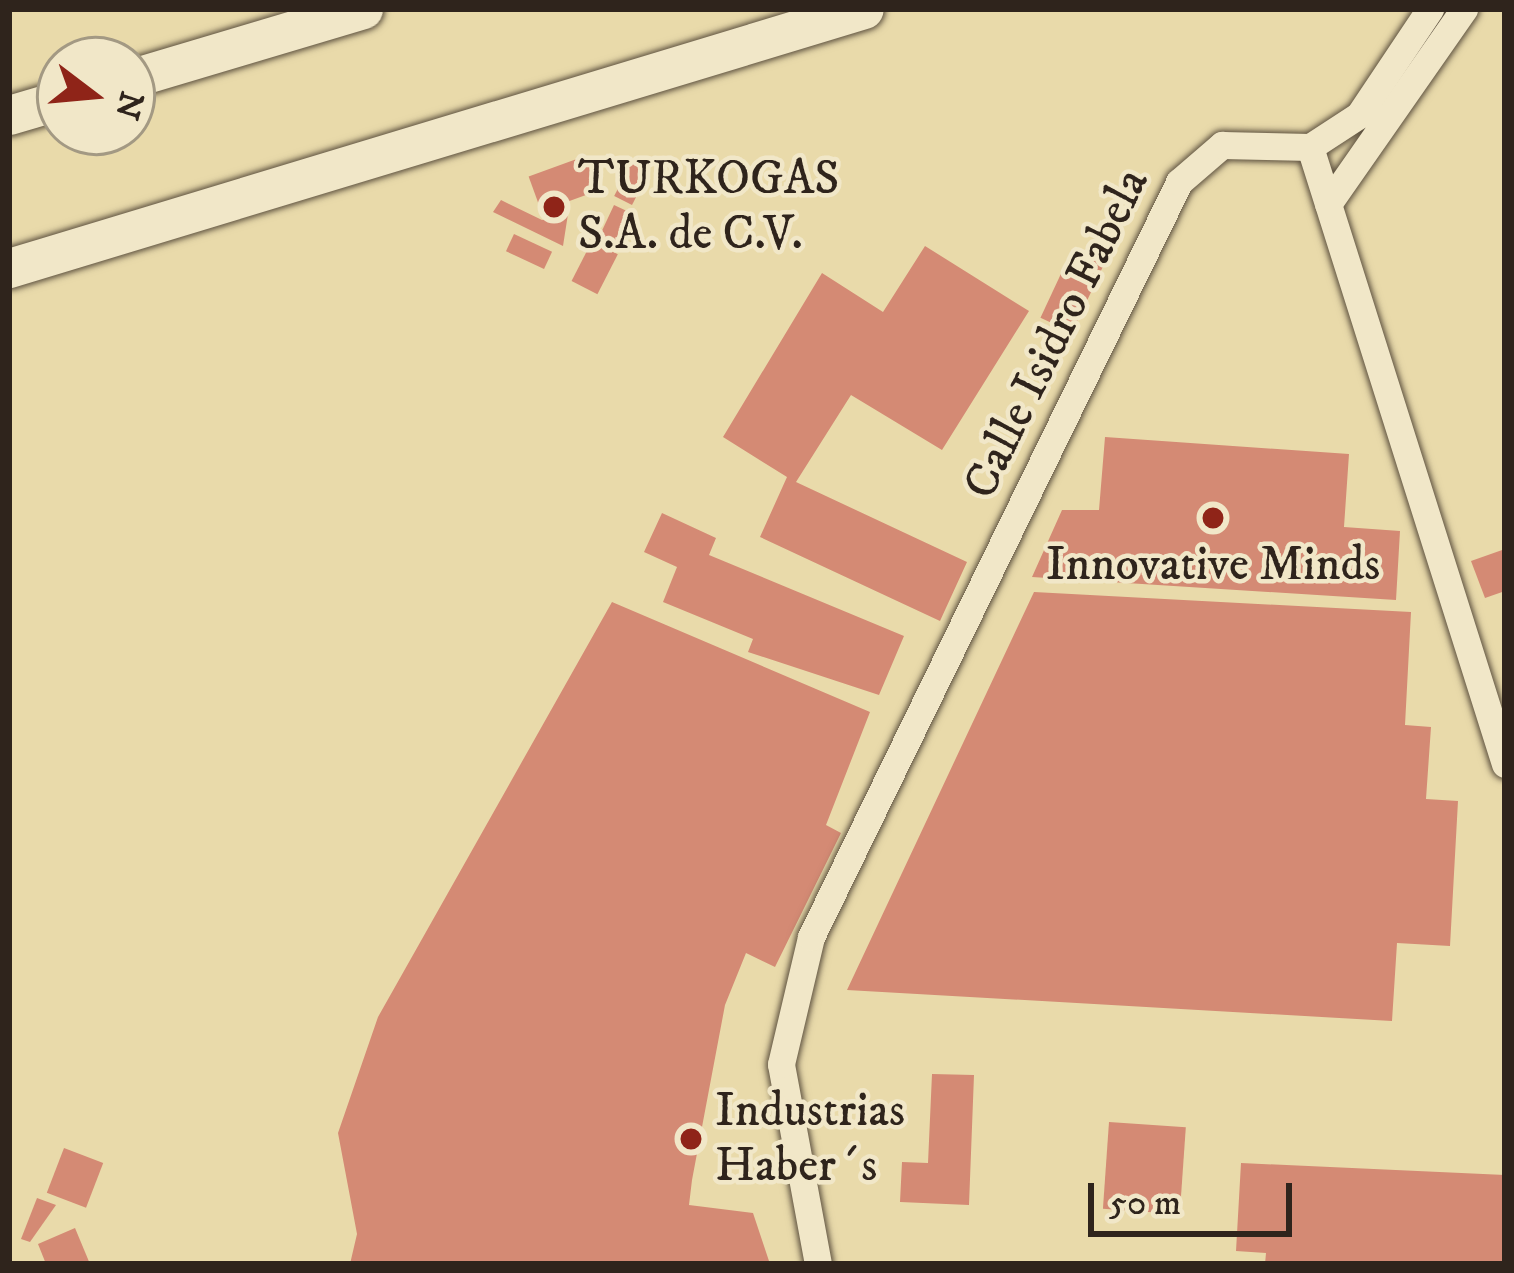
<!DOCTYPE html>
<html>
<head>
<meta charset="utf-8">
<style>
  body { margin:0 }
  #map { position:relative; width:1514px; height:1273px; overflow:hidden; background:#e9daaa; font-family:"IM FELL DW Pica",serif }
  div>[style] { position:absolute }
  .building>* { inset:0; background:#d48a74; transform-origin:0 0 }
  .roads { filter:drop-shadow(0 0 3px #5e5240) drop-shadow(0 0 3px #5e5240) }
  .minor>* { height:27px; margin:-13.5px; padding:0 13.5px; transform-origin:13.5px; border-radius:13.5px; background:#f1e7c8 }
  .secondary>* { height:39px; margin:-19.5px; padding:0 19.5px; transform-origin:19.5px; border-radius:19.5px; background:#f1e7c8 }
  .dots>* { width:33px; height:33px; translate:-50% -50%; box-sizing:border-box; border:6px solid #f1e7c8; border-radius:50% }
  span { translate:-50% -50%; white-space:nowrap; text-align:center; line-height:1.15; -webkit-text-stroke:9px #f1e7c8; paint-order:stroke }
  .poi-label { font-size:48px; color:#2f241c }
  .left { translate:0 -50%; text-align:left }
  .street-label { font-size:48px; color:#2f241c }
  .frame { position:absolute; inset:0; border:12px solid #2f241c; pointer-events:none }
  .north { position:absolute; left:36px; top:36px; width:120px; height:120px; box-sizing:border-box; background:#f1e7c8; border:3px solid #a39983; border-radius:50%; rotate:106deg; font-size:33px; font-weight:700; line-height:48px; text-align:center; color:#2f241c }
  .north::after { content:''; display:block; margin:auto; width:42px; height:54px; background:#8f2418; clip-path:polygon(50% 0,100% 100%,50% 72%,0 100%) }
  .scale { position:absolute; left:1088px; top:1183px; width:204px; height:54px; box-sizing:border-box; border:6px solid #2f241c; border-top:0; padding-left:15px; font-size:36px; line-height:42px; white-space:nowrap; color:#2f241c; -webkit-text-stroke:9px #f1e7c8; paint-order:stroke }
</style>
</head>
<body>
<div id="map">
  <div class="building">
    <i style="left:585px;top:156px;width:37px;height:60px;rotate:70deg"></i>
    <i style="left:631px;top:163px;width:20px;height:37px;rotate:27deg"></i>
    <i style="clip-path:polygon(501px 200px,542px 220px,568px 214px,563px 246px,493px 212px)"></i>
    <i style="left:614px;top:205px;width:23px;height:39px;rotate:25deg"></i>
    <i style="left:514px;top:234px;width:42px;height:19px;rotate:25deg"></i>
    <i style="left:592px;top:241px;width:29px;height:45px;rotate:27deg"></i>
    <i style="clip-path:polygon(925px 246px,1029px 311px,942px 450px,851px 395px,796px 482px,967px 562px,940px 621px,760px 537px,787px 477px,723px 437px,822px 273px,883px 312px)"></i>
    <i style="left:1073px;top:248px;width:35px;height:77px;rotate:25deg"></i>
    <i style="clip-path:polygon(1105px 437px,1349px 454px,1344px 527px,1400px 531px,1396px 600px,1032px 577px,1062px 510px,1099px 510px)"></i>
    <i style="clip-path:polygon(662px 513px,716px 538px,709px 555px,904px 636px,879px 695px,748px 652px,753px 639px,663px 602px,677px 567px,644px 552px)"></i>
    <i style="clip-path:polygon(1505px 549px,1505px 591px,1485px 598px,1471px 561px)"></i>
    <i style="clip-path:polygon(1034px 592px,1411px 612px,1405px 725px,1431px 727px,1426px 799px,1458px 801px,1450px 946px,1397px 943px,1392px 1021px,847px 990px)"></i>
    <i style="clip-path:polygon(612px 602px,870px 712px,826px 825px,841px 833px,775px 967px,746px 953px,725px 1005px,692px 1180px,689px 1205px,753px 1213px,770px 1264px,350px 1264px,357px 1234px,338px 1133px,378px 1017px)"></i>
    <i style="clip-path:polygon(932px 1074px,974px 1075px,969px 1205px,900px 1202px,902px 1162px,928px 1163px)"></i>
    <i style="left:1109px;top:1122px;width:77px;height:87px;rotate:4deg"></i>
    <i style="left:64px;top:1148px;width:42px;height:48px;rotate:21deg"></i>
    <i style="clip-path:polygon(1241px 1163px,1505px 1175px,1505px 1264px,1265px 1264px,1266px 1253px,1236px 1251px)"></i>
    <i style="clip-path:polygon(37px 1198px,56px 1205px,30px 1242px,21px 1239px)"></i>
    <i style="clip-path:polygon(75px 1228px,90px 1264px,46px 1264px,38px 1244px)"></i>
  </div>
  <div class="roads">
    <div class="minor">
      <i style="left:1310px;top:147px;width:647px;rotate:72.46deg"></i>
      <i style="left:1310px;top:147px;width:59px;rotate:-33.1deg"></i>
      <i style="left:1359px;top:115px;width:128px;rotate:-56.2deg"></i>
      <i style="left:1328px;top:204px;width:238px;rotate:-55.1deg"></i>
      <i style="left:818px;top:1264px;width:203px;rotate:-100.5deg"></i>
      <i style="left:781px;top:1064px;width:130px;rotate:-76.7deg"></i>
      <i style="left:811px;top:937px;width:840px;rotate:-64.01deg"></i>
      <i style="left:1179px;top:182px;width:57px;rotate:-40.7deg"></i>
      <i style="left:1222px;top:145px;width:88px;rotate:1.3deg"></i>
    </div>
    <div class="secondary">
      <i style="left:132px;top:78px;width:241px;rotate:-16.6deg"></i>
      <i style="left:9px;top:115px;width:53px;rotate:-16.4deg"></i>
      <i style="left:9px;top:268px;width:893px;rotate:-16.85deg"></i>
    </div>
  </div>
  <div class="dots">
    <i style="left:554px;top:207px;background:#8f2418"></i>
    <i style="left:1213px;top:518px;background:#8f2418"></i>
    <i style="left:691px;top:1139px;background:#8f2418"></i>
  </div>
  <div class="poi-label">
    <span class="left" style="left:578px;top:207px">TURKOGAS<br>S.A. de C.V.</span>
    <span style="left:1213px;top:566px">Innovative Minds</span>
    <span class="left" style="left:715px;top:1139px">Industrias<br>Haber´s</span>
  </div>
  <div class="street-label">
    <span style="left:1057px;top:334px;rotate:-64deg">Calle Isidro Fabela</span>
  </div>
  <div class="frame"></div>
  <div class="north">N</div>
  <div class="scale">50 m</div>
</div>
</body>
</html>
